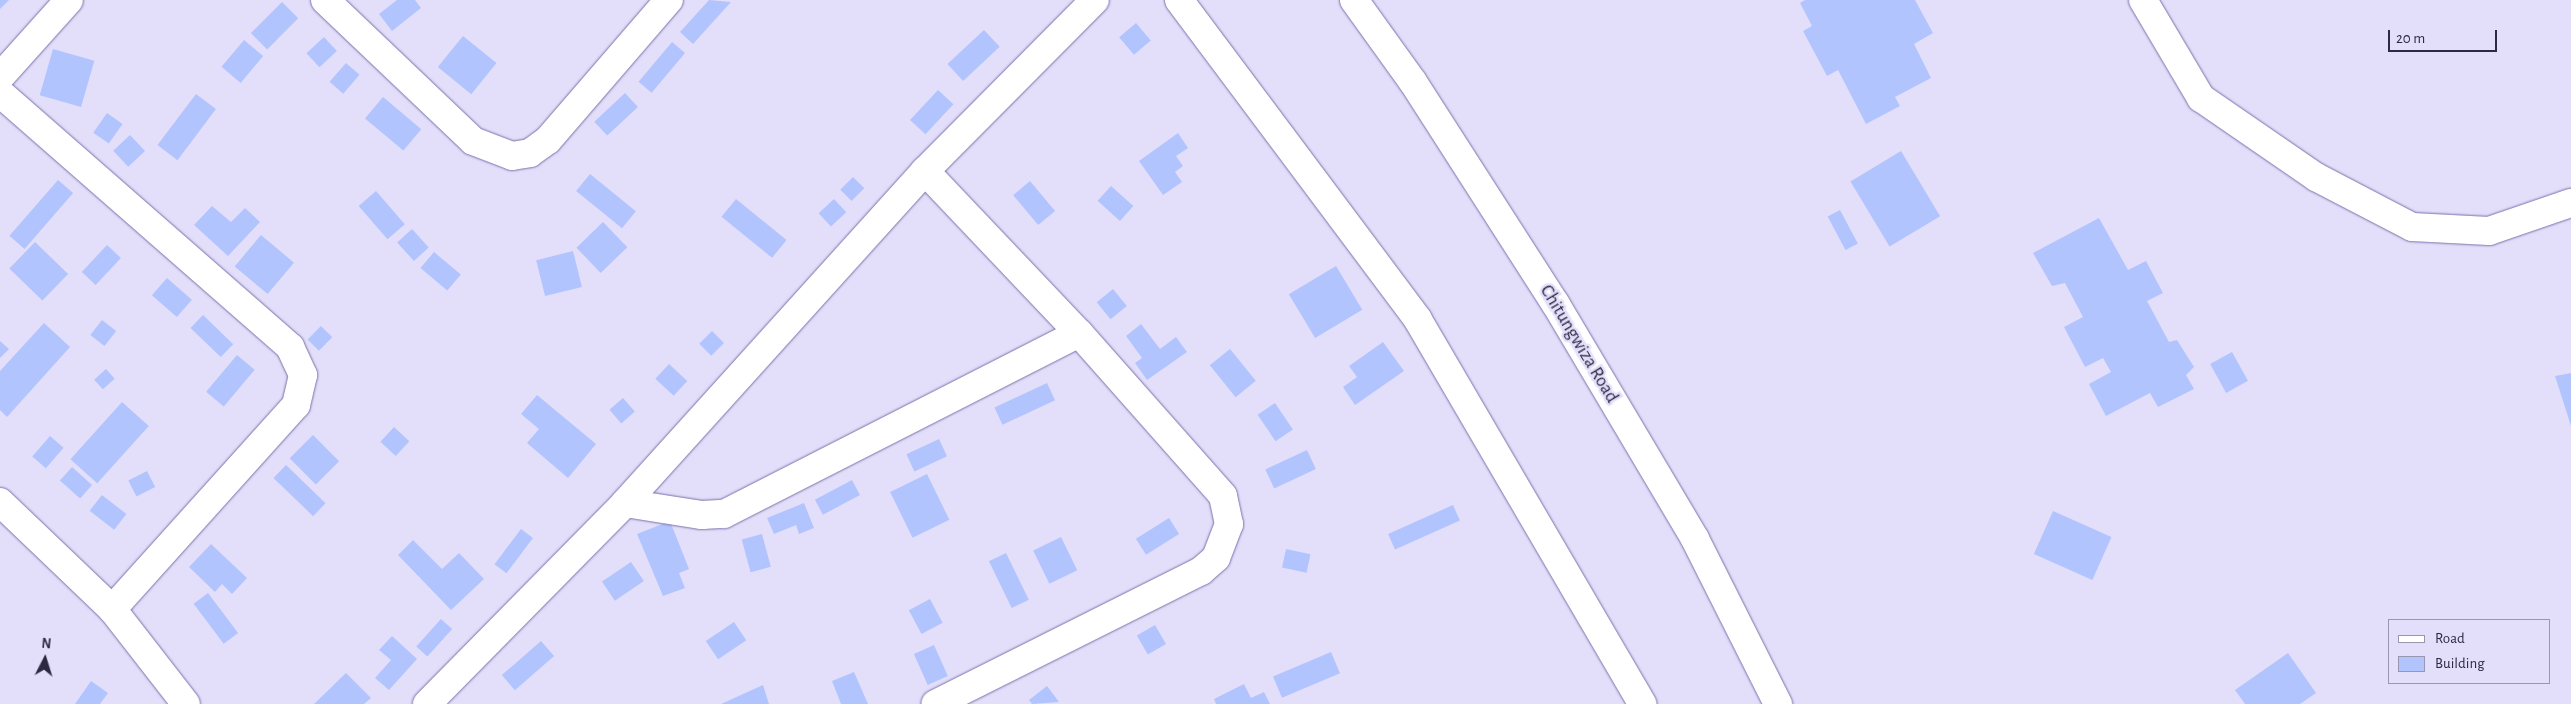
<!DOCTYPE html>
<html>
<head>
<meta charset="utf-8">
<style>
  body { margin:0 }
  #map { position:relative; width:2571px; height:704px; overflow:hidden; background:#e3dffa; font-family:"Alegreya Sans",sans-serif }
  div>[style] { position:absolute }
  .building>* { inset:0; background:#b2c4fd; transform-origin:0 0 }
  .roads { filter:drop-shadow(0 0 1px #7b71ac) drop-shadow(0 0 1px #7b71ac) }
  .minor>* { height:28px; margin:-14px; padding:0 14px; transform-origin:14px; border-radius:14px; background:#fff }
  .primary>* { height:28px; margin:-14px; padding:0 14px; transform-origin:14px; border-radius:14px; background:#fff }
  span { translate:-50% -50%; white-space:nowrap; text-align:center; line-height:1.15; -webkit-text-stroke:5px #e3dffa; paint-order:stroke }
  .street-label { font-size:19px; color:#2d2942 }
  .legend { position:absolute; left:2388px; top:619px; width:162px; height:65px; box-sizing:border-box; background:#e3dffa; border:1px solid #9a96b0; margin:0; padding:6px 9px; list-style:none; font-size:15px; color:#2d2942 }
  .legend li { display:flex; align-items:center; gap:10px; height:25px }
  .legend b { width:25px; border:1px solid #9a96b0 }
  .north { position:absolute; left:20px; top:634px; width:50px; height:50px; -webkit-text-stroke:4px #e3dffa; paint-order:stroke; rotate:5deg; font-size:14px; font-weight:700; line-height:20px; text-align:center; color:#2d2942 }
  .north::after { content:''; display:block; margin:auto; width:18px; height:22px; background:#2d2942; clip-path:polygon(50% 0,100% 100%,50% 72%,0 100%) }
  .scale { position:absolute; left:2388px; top:30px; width:109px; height:22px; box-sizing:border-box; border:2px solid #2d2942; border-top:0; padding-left:6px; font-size:15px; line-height:18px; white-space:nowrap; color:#2d2942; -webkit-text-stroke:4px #e3dffa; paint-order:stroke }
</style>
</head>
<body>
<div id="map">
  <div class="building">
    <i style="clip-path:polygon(0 0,9px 0,0 9px)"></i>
    <i style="clip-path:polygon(397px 0,415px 0,421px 8px,392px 31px,379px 14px)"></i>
    <i style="clip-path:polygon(709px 0,731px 2px,693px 44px,680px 32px)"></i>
    <i style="clip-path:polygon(1805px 0,1915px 0,1933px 33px,1914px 44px,1931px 78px,1895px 97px,1900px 106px,1866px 124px,1838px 70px,1827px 76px,1803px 31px,1812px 26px,1800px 3px)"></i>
    <i style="left:282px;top:2px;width:23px;height:44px;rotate:45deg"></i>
    <i style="left:1136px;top:23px;width:23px;height:22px;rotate:50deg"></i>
    <i style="left:984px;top:30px;width:23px;height:50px;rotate:47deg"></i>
    <i style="left:463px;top:36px;width:43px;height:40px;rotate:39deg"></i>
    <i style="left:324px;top:37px;width:19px;height:24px;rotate:47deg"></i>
    <i style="left:244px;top:40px;width:25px;height:35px;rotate:40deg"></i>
    <i style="left:672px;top:42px;width:17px;height:52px;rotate:40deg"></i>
    <i style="left:53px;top:49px;width:43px;height:48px;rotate:16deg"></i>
    <i style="left:346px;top:63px;width:18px;height:25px;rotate:41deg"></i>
    <i style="left:938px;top:90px;width:21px;height:41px;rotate:43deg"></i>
    <i style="left:625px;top:93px;width:19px;height:42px;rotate:47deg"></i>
    <i style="left:196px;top:94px;width:25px;height:64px;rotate:37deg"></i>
    <i style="left:383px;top:97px;width:50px;height:28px;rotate:40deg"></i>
    <i style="left:107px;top:113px;width:19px;height:24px;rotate:35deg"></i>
    <i style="clip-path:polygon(1178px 133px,1188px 148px,1176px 156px,1183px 166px,1175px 172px,1182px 182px,1163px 195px,1139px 161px)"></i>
    <i style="left:130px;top:135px;width:22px;height:23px;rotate:47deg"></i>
    <i style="left:1901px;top:151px;width:76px;height:59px;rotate:59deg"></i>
    <i style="left:590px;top:174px;width:59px;height:22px;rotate:39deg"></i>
    <i style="left:853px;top:177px;width:16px;height:18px;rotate:45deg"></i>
    <i style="left:58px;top:180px;width:20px;height:74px;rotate:41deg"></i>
    <i style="left:1030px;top:181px;width:39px;height:22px;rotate:50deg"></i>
    <i style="left:1111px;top:186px;width:30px;height:20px;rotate:42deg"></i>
    <i style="left:376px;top:191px;width:44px;height:23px;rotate:49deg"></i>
    <i style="left:736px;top:199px;width:65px;height:23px;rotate:39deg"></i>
    <i style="left:834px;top:199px;width:18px;height:21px;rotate:47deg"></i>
    <i style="clip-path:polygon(212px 206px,231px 222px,245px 208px,260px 222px,228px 256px,194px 225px)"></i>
    <i style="left:1840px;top:210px;width:38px;height:14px;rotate:62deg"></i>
    <i style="clip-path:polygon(2099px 218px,2128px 270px,2146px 261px,2163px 293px,2147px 301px,2169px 342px,2177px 340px,2194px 367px,2186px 375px,2194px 389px,2158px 407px,2150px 393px,2106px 416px,2089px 384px,2111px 372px,2103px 358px,2085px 367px,2064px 327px,2083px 317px,2065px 283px,2052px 286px,2033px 253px)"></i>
    <i style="left:603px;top:222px;width:35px;height:37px;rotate:46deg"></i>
    <i style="left:412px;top:229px;width:25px;height:20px;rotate:48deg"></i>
    <i style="left:261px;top:235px;width:43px;height:41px;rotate:40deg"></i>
    <i style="left:35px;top:242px;width:46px;height:37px;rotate:44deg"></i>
    <i style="left:107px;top:245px;width:19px;height:37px;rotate:43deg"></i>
    <i style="left:573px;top:251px;width:37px;height:38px;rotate:76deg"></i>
    <i style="left:434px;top:252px;width:35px;height:21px;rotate:40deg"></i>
    <i style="left:1336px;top:266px;width:51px;height:55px;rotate:59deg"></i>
    <i style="left:167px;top:278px;width:33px;height:23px;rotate:41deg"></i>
    <i style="left:1113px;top:289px;width:22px;height:21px;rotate:51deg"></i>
    <i style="left:203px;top:315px;width:42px;height:18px;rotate:44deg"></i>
    <i style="left:102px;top:320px;width:18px;height:19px;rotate:38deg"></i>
    <i style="clip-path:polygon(44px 323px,70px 347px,7px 417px,0 410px,0 371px)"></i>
    <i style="clip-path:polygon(1141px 324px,1160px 349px,1176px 337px,1187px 352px,1147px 380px,1135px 363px,1142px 358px,1126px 336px)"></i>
    <i style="left:321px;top:326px;width:16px;height:19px;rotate:45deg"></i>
    <i style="left:712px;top:331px;width:17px;height:18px;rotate:45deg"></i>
    <i style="clip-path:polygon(0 341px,9px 349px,0 358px)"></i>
    <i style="clip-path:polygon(1383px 342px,1404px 371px,1355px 405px,1343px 387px,1357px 377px,1349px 366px)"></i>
    <i style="left:1230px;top:349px;width:41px;height:26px;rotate:51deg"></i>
    <i style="left:2232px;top:352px;width:33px;height:25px;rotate:61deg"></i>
    <i style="left:237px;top:355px;width:23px;height:48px;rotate:40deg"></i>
    <i style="left:669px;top:364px;width:25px;height:20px;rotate:43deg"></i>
    <i style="left:106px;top:369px;width:13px;height:16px;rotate:48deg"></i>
    <i style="clip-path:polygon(2571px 373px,2571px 426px,2555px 376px)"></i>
    <i style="left:1047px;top:383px;width:19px;height:58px;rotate:65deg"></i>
    <i style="clip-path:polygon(537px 395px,596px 444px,568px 478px,527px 443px,539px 429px,521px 414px)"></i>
    <i style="left:623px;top:398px;width:18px;height:18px;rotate:49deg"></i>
    <i style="left:122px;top:402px;width:36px;height:77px;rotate:42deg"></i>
    <i style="left:1275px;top:403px;width:32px;height:21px;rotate:56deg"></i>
    <i style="left:394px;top:427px;width:21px;height:20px;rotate:43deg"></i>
    <i style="left:313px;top:435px;width:37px;height:33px;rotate:45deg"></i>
    <i style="left:50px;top:436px;width:18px;height:27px;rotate:41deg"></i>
    <i style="left:939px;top:439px;width:19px;height:36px;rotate:65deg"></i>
    <i style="left:1307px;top:450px;width:21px;height:46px;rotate:65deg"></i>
    <i style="left:286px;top:465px;width:55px;height:18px;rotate:44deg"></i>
    <i style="left:72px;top:467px;width:27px;height:18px;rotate:42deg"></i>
    <i style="left:147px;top:471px;width:18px;height:21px;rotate:63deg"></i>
    <i style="left:927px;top:474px;width:51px;height:41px;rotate:64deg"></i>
    <i style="left:852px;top:480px;width:17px;height:42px;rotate:62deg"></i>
    <i style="left:102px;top:495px;width:31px;height:20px;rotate:38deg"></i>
    <i style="clip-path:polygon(804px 503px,814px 528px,799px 534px,796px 525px,774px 534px,767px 518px)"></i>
    <i style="left:1453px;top:505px;width:17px;height:71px;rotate:66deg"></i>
    <i style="left:2053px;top:511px;width:64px;height:47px;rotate:24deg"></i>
    <i style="left:1169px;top:518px;width:19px;height:39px;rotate:58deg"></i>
    <i style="clip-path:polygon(670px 521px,689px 569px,679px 573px,685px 588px,663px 596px,637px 534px)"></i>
    <i style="left:521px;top:529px;width:15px;height:44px;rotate:37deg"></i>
    <i style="left:762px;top:534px;width:34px;height:21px;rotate:75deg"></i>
    <i style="left:1061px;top:537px;width:37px;height:31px;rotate:64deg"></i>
    <i style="clip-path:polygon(413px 540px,442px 569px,459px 553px,484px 579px,451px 610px,398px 555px)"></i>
    <i style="clip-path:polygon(211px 544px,247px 578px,232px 594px,222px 584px,215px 592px,189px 567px)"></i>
    <i style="left:1286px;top:549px;width:25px;height:19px;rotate:12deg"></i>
    <i style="left:1006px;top:553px;width:52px;height:19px;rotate:64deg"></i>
    <i style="left:631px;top:562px;width:23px;height:35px;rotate:56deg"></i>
    <i style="left:208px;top:593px;width:50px;height:18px;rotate:53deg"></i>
    <i style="left:930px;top:599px;width:27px;height:24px;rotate:62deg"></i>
    <i style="left:441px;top:619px;width:15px;height:37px;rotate:42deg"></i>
    <i style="left:734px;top:622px;width:22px;height:34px;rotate:56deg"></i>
    <i style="left:1155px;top:625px;width:22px;height:21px;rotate:60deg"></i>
    <i style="clip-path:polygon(392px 636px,417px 659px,389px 690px,375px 678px,391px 660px,379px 650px)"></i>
    <i style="left:541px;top:641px;width:20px;height:52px;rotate:49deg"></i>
    <i style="left:934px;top:645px;width:34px;height:22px;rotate:66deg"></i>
    <i style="left:1331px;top:652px;width:23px;height:63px;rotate:67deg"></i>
    <i style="clip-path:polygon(2288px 653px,2316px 693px,2300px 704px,2245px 704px,2235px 690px)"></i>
    <i style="clip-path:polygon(854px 672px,868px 704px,841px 704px,832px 681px)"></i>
    <i style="clip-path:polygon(346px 673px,371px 698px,364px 704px,314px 704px)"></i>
    <i style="clip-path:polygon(91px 681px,108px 693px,100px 704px,75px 704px)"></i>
    <i style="clip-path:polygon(1244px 684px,1251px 698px,1264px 692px,1270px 704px,1216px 704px,1214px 699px)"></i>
    <i style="clip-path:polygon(763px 685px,769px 704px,721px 704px)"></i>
    <i style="clip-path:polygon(1047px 686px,1059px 702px,1032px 704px,1029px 700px)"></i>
  </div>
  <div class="roads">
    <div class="minor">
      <i style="left:325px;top:0;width:204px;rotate:43.6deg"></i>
      <i style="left:473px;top:141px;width:42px;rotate:21deg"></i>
      <i style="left:512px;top:156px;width:18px;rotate:-9deg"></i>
      <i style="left:530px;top:153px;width:22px;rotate:-36deg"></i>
      <i style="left:548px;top:140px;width:185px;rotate:-49.2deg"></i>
      <i style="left:1179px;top:0;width:399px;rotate:53.2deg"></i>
      <i style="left:1418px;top:320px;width:445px;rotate:59.7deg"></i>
      <i style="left:2143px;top:0;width:114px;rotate:59.4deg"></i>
      <i style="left:2201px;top:98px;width:140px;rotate:34.5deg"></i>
      <i style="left:2316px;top:177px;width:108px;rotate:27.5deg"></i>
      <i style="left:2412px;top:227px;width:77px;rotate:3deg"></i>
      <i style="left:2489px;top:231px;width:87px;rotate:-18.9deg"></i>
      <i style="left:0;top:77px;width:103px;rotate:-48.1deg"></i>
      <i style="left:0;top:93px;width:386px;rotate:41.2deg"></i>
      <i style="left:290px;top:347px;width:31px;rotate:65deg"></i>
      <i style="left:303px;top:375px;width:31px;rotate:103deg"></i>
      <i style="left:296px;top:405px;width:275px;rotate:132deg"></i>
      <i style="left:925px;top:171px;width:224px;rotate:46.5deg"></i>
      <i style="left:1079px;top:333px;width:217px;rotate:48.5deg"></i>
      <i style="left:1223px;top:496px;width:29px;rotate:78deg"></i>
      <i style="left:1229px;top:524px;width:36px;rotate:111deg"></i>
      <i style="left:1216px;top:558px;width:20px;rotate:139deg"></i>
      <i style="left:1201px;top:571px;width:297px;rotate:153.4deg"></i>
      <i style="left:0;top:502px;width:155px;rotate:43.7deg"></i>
      <i style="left:112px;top:609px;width:120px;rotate:52.1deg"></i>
      <i style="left:625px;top:503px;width:78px;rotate:8.9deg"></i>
      <i style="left:702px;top:515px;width:22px;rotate:-3deg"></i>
      <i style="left:724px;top:514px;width:398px;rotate:-27deg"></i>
      <i style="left:427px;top:704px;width:282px;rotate:-45.4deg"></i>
      <i style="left:625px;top:503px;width:447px;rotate:-47.9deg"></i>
      <i style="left:925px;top:171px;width:241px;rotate:-45.2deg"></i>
    </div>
    <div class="primary">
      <i style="left:1354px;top:0;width:101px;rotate:54.3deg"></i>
      <i style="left:1413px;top:82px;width:263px;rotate:57.3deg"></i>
      <i style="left:1555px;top:303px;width:274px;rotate:59.3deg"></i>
      <i style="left:1695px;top:539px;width:185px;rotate:63.3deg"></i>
    </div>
  </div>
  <div class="street-label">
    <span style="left:1579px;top:344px;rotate:59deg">Chitungwiza Road</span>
  </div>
  <ul class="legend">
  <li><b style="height:6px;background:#fff"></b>Road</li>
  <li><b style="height:14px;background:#b2c4fd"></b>Building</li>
  </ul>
  <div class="north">N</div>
  <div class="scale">20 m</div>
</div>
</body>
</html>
